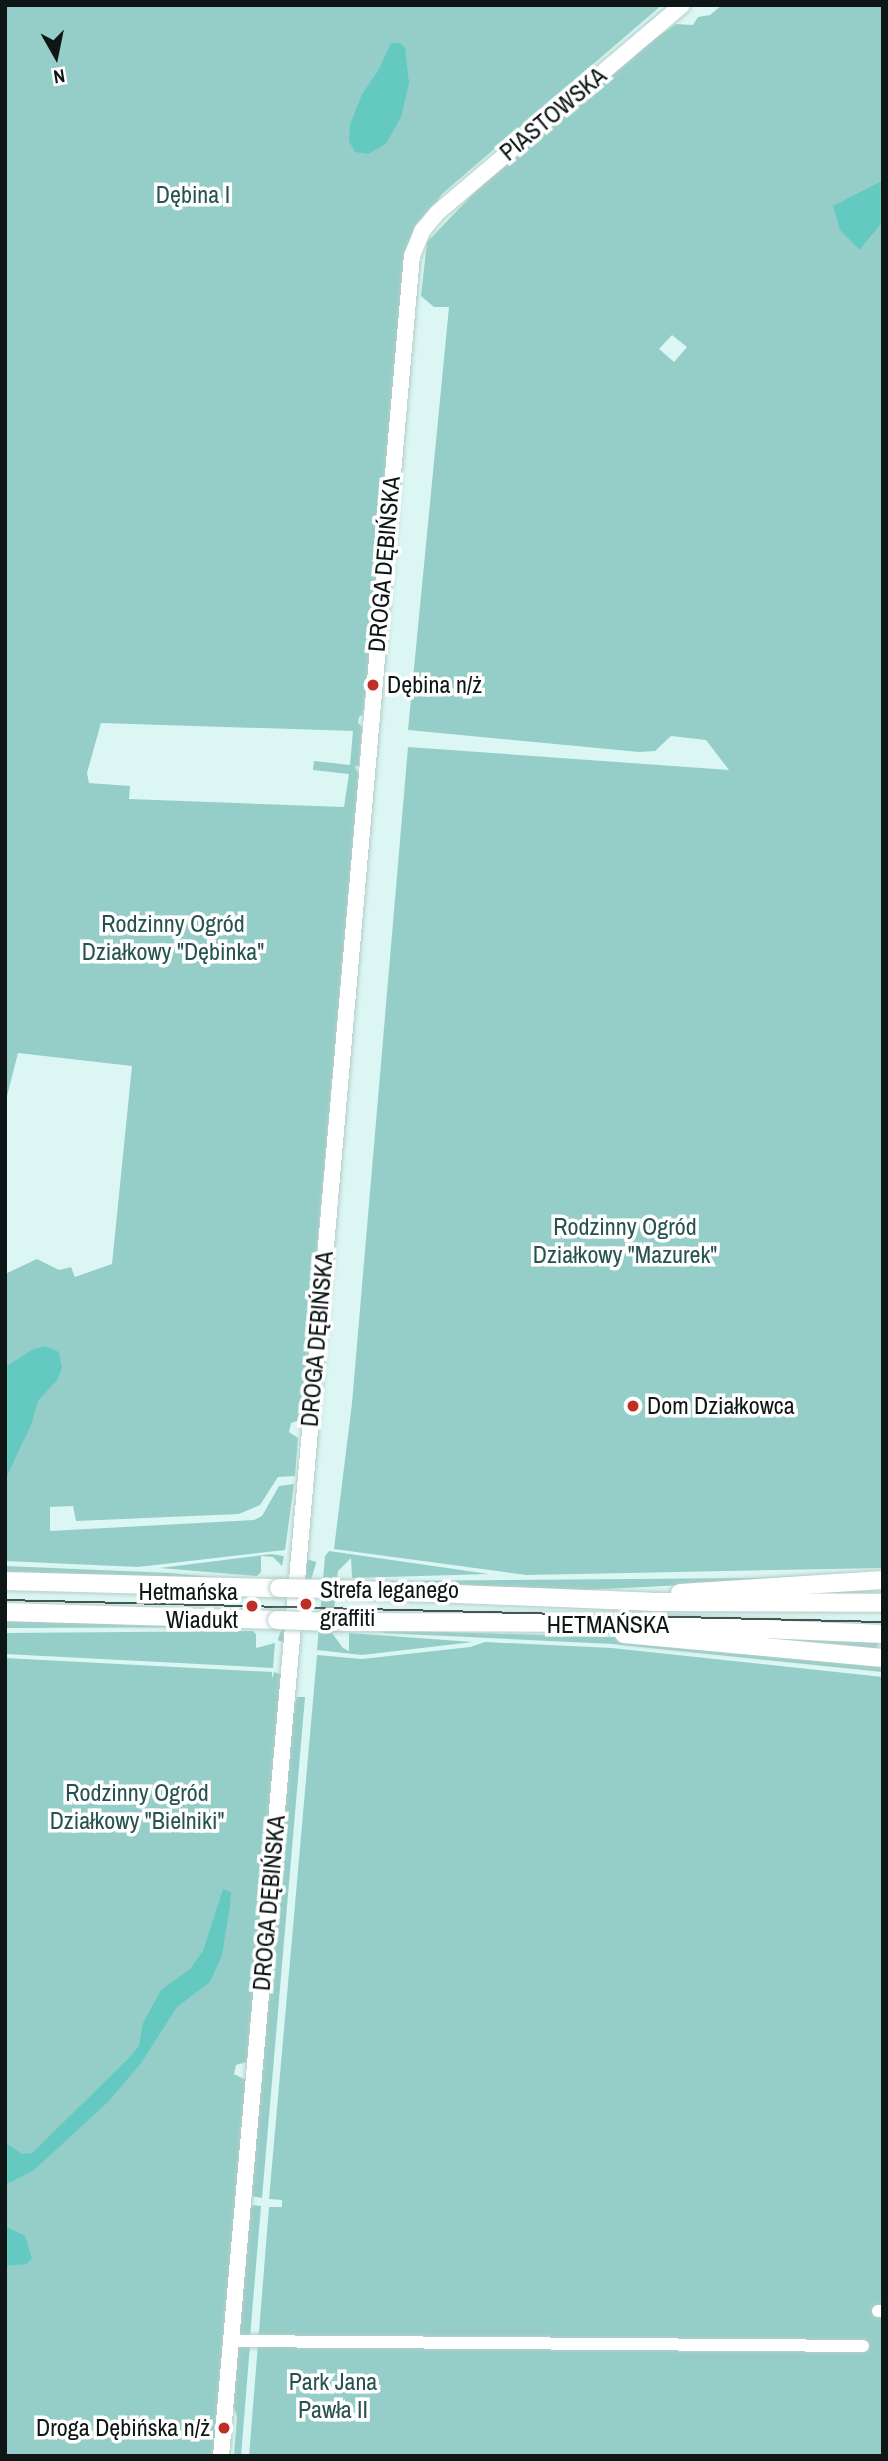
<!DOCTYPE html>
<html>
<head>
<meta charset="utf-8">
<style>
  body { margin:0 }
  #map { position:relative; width:888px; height:2461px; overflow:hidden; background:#dcf7f3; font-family:"Archivo Narrow",sans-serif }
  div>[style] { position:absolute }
  .green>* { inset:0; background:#95cec8; transform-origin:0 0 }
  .water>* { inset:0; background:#64cac1 }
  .roads { filter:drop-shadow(0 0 2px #b3cdca) drop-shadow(0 0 2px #b3cdca) }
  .minor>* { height:12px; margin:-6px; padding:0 6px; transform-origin:6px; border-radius:6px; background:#fff }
  .tertiary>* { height:16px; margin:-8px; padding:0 8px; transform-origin:8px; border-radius:8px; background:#fff }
  .secondary>* { height:18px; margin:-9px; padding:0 9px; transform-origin:9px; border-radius:9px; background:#fff }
  .tram>* { height:2px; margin:-1px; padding:0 1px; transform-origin:1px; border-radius:1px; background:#465452 }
  .bridges { filter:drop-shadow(0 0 2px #b3cdca) drop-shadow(0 0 2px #b3cdca) }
  .secondary-bridge>* { height:18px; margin:-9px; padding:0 9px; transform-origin:9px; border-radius:9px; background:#fff }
  .dots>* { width:19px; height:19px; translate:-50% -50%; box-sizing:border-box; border:4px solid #fff; border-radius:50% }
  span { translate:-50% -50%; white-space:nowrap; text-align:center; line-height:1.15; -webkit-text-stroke:7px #fff; paint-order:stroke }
  .street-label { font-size:24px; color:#0e1716 }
  .park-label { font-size:24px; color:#26534f }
  .poi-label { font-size:24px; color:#0e1716 }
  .left { translate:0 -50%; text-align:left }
  .right { translate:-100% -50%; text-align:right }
  .frame { position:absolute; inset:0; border:7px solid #0e1716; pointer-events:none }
  .north { position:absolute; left:21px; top:21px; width:70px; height:70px; -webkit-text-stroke:5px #fff; paint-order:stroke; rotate:171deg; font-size:19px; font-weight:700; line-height:28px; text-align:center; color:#0e1716 }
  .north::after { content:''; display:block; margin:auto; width:24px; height:32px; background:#0e1716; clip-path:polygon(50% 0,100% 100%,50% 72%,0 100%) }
</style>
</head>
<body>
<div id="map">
  <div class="green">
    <i style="clip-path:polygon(evenodd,5px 5px,662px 5px,442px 194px,423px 222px,363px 714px,359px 717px,358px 723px,362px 727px,359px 765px,355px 767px,359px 775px,312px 1306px,306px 1418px,291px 1423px,289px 1432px,298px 1438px,295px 1476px,278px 1477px,260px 1505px,239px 1514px,76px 1521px,73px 1506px,50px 1507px,50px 1531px,254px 1520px,262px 1516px,279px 1486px,294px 1484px,285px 1550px,138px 1567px,5px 1561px,5px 1274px,37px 1259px,59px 1270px,71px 1267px,75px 1277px,112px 1264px,132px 1066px,18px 1053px,5px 1104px,5px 5px,101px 723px,353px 731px,350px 765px,314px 761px,313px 770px,349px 774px,344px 807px,129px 799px,130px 786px,89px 783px,87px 773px,101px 723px)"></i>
    <i style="clip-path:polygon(evenodd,722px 5px,883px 5px,883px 180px,834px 206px,860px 250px,883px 222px,883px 1568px,526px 1575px,334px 1549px,352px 1403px,408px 747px,729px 770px,706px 740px,671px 736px,655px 751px,639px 752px,408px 730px,449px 307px,434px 307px,421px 296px,427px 242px,474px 193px,646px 45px,676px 24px,693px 25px,698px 17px,710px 15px,722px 5px,672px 335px,687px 347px,674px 362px,659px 349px,672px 335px)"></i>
    <i style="clip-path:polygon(329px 1551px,489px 1574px,352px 1578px,351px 1558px,338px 1571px,335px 1596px,438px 1602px,335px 1600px,334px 1611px,438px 1615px,334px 1614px,332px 1633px,343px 1648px,349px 1651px,349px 1633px,473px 1642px,362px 1655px,317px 1650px,325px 1556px)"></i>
    <i style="clip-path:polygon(271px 1554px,284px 1556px,282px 1566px,273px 1557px,261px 1556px,261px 1572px,257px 1576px,160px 1568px)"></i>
    <i style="left:303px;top:1558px;width:14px;height:86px;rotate:17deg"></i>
    <i style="clip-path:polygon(5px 1566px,168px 1573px,249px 1580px,5px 1574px)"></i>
    <i style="clip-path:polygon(883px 1572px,883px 1575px,584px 1590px,388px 1584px,388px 1581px,754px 1578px)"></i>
    <i style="clip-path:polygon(5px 1619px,243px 1627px,5px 1628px)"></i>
    <i style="clip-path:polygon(378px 1630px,613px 1637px,883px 1664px,883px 1672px,612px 1644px,385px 1633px)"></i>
    <i style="clip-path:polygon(669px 1630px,877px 1640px,878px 1644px,875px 1650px)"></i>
    <i style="clip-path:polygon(253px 1631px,256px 1634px,256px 1648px,275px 1643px,273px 1668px,5px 1654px,5px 1633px)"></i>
    <i style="clip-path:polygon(485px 1642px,612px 1648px,883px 1677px,883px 2456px,249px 2456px,269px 2207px,282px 2207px,282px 2200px,269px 2199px,317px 1655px,362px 1659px,470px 1647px)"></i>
    <i style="clip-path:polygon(5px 1658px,272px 1672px,272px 1679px,274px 1672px,282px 1675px,247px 2062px,236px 2065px,234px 2074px,246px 2080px,216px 2456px,5px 2456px)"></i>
    <i style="clip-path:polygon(297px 1697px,305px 1697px,262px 2198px,251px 2196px,288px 1727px)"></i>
    <i style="clip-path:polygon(253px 2205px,261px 2206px,250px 2337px,239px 2336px,249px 2208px)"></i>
    <i style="clip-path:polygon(238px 2345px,250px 2345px,241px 2456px,234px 2456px,237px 2416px,231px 2399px)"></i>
  </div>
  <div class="water">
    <i style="clip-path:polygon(391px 43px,400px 43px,405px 48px,409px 83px,401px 117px,386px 144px,368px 154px,355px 152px,349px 141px,350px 125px,362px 94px,378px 71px)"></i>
    <i style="clip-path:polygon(883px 180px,883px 222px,860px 250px,840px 230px,833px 206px)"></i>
    <i style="clip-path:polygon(45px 1346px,59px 1352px,62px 1368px,57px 1380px,38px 1401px,31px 1425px,5px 1480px,5px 1367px,32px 1350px)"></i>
    <i style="clip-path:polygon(223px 1889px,231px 1892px,230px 1906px,222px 1955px,210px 1982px,177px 2007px,141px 2063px,109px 2101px,34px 2170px,5px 2185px,5px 2142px,22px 2154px,32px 2153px,129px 2058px,139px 2046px,143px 2023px,161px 1990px,190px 1969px,203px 1951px)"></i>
    <i style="clip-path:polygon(7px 2227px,25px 2236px,32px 2258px,27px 2264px,5px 2266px)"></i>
  </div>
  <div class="roads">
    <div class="minor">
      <i style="left:878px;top:2311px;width:5px"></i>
      <i style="left:231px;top:2341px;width:632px;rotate:0.45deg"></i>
    </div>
    <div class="tertiary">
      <i style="left:221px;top:2456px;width:2208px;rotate:-85.04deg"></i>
      <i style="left:412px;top:256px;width:27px;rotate:-68deg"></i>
      <i style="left:422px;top:231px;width:23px;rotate:-50deg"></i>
      <i style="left:437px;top:213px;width:321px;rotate:-40.3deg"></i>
    </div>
    <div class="secondary">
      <i style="left:5px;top:1581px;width:274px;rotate:1.5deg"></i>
      <i style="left:335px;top:1589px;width:317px;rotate:2.3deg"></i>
      <i style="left:652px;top:1602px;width:231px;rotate:0.2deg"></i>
      <i style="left:680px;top:1593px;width:203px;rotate:-3.7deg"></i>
      <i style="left:5px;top:1612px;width:272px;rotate:1.7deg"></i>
      <i style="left:333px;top:1622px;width:288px;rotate:0.2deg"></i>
      <i style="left:621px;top:1623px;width:262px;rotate:2.4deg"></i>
      <i style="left:624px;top:1634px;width:260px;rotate:5.3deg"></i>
    </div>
  </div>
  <div class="tram">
    <i style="left:5px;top:1600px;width:878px;rotate:1.44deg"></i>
  </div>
  <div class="bridges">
    <div class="secondary-bridge">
      <i style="left:279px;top:1588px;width:56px;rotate:1deg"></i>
      <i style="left:277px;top:1620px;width:56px;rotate:2deg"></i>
    </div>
  </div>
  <div class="dots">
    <i style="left:373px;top:685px;background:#bd2f25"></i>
    <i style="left:633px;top:1406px;background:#bd2f25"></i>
    <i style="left:306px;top:1604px;background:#bd2f25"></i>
    <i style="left:252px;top:1606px;background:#bd2f25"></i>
    <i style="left:224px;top:2428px;background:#bd2f25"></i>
  </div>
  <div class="street-label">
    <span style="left:553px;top:114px;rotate:-40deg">PIASTOWSKA</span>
    <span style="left:384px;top:564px;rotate:-85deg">DROGA DĘBIŃSKA</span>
    <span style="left:317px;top:1339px;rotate:-85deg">DROGA DĘBIŃSKA</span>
    <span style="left:608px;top:1625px">HETMAŃSKA</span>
    <span style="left:269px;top:1903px;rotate:-85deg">DROGA DĘBIŃSKA</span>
  </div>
  <div class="park-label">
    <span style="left:193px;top:195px">Dębina I</span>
    <span style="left:173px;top:938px">Rodzinny Ogród<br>Działkowy "Dębinka"</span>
    <span style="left:625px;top:1241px">Rodzinny Ogród<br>Działkowy "Mazurek"</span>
    <span style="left:137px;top:1807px">Rodzinny Ogród<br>Działkowy "Bielniki"</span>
    <span style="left:333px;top:2396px">Park Jana<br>Pawła II</span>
  </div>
  <div class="poi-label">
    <span class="left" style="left:387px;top:685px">Dębina n/ż</span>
    <span class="left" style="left:647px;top:1406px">Dom Działkowca</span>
    <span class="left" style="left:320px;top:1604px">Strefa leganego<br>graffiti</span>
    <span class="right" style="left:238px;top:1606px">Hetmańska<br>Wiadukt</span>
    <span class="right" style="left:210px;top:2428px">Droga Dębińska n/ż</span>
  </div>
  <div class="frame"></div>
  <div class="north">N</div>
</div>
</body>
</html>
